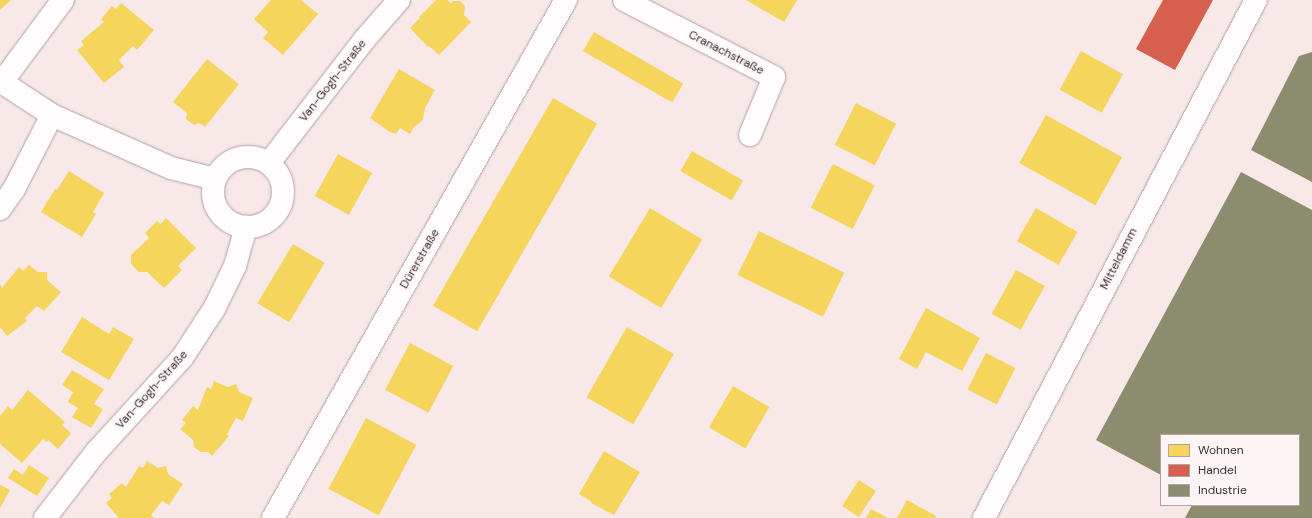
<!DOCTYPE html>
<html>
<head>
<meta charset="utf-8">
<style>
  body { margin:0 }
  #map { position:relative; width:1312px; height:518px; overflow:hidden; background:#f8e8e8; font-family:"DM Sans",sans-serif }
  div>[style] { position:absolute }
  .homes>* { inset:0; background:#f6d55c; transform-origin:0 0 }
  .shops>* { inset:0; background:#d6604d }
  .industry>* { inset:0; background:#8c8c6e }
  .roads { filter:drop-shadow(0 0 1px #b0a3a3) drop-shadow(0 0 1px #b0a3a3) }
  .minor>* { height:22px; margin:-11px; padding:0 11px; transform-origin:11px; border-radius:11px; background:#fefcfc }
  .minor>.ring { margin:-11px; padding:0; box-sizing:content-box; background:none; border:22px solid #fefcfc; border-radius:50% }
  span { translate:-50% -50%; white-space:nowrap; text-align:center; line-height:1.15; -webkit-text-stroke:4px #fcf4f5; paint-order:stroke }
  .street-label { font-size:12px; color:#3d2f30 }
  .legend { position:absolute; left:1160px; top:434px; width:140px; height:72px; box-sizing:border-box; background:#fcf4f5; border:1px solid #b0a5a6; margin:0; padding:5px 7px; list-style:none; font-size:12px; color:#3d2f30 }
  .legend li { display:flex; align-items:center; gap:8px; height:20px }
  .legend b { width:20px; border:1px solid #b0a5a6 }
</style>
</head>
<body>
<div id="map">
  <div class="homes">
    <i style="clip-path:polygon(0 0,11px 0,0 10px)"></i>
    <i style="clip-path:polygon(271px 0,301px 0,318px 14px,283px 55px,263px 38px,268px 32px,254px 19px)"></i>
    <i style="clip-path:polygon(436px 0,447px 0,451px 3px,453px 1px,460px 1px,465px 6px,464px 15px,471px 22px,439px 55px,429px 46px,428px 47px,410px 28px,420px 18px,419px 17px)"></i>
    <i style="clip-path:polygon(746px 0,797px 0,784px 22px)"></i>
    <i style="clip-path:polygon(121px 3px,154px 30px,137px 50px,133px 46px,119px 60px,124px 67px,104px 83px,77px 50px,84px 45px,81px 41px,104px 22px,101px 19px,112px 6px,116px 9px)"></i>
    <i style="left:594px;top:32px;width:103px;height:22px;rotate:30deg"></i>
    <i style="left:1081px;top:51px;width:48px;height:44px;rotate:29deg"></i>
    <i style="clip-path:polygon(207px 59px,239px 84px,205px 127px,199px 123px,194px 125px,186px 119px,187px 113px,173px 102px)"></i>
    <i style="clip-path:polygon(399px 69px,435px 90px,425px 108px,423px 120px,413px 128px,410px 134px,400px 128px,396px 134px,390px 132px,370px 118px)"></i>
    <i style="left:553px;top:98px;width:51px;height:240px;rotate:30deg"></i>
    <i style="left:856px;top:103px;width:45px;height:47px;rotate:27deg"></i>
    <i style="left:1046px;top:115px;width:87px;height:55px;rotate:29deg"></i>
    <i style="left:692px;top:151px;width:59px;height:23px;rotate:30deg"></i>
    <i style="left:338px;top:154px;width:39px;height:48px;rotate:29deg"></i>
    <i style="left:833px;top:164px;width:47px;height:49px;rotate:27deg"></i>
    <i style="clip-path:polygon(69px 171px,104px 193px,93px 212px,96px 214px,82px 237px,41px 212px,55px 189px,57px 190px)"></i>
    <i style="left:650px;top:208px;width:61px;height:80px;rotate:31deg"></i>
    <i style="left:1036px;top:208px;width:48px;height:38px;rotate:30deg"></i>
    <i style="clip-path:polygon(166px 218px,196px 248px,178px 266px,182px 270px,164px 288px,147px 272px,139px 272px,131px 264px,131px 255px,149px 238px,145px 233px,157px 221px,161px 224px)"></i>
    <i style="left:759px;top:231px;width:95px;height:49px;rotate:26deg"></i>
    <i style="left:293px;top:244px;width:37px;height:69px;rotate:31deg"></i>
    <i style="clip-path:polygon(29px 265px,38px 272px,47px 272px,47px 280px,61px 292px,44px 311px,37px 306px,25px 318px,27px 321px,7px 336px,0 327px,0 284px,2px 288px,19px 267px,23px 271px)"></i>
    <i style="left:1016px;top:270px;width:33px;height:50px;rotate:29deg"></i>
    <i style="clip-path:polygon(926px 308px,980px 338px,962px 371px,926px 352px,917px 369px,899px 359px)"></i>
    <i style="clip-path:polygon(82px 317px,109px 334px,113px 327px,134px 339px,109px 380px,61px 352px)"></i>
    <i style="left:627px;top:327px;width:54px;height:81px;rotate:30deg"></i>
    <i style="left:410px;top:343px;width:49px;height:53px;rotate:28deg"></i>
    <i style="left:986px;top:353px;width:33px;height:41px;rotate:27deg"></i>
    <i style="clip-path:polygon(72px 370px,104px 389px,94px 404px,103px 409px,91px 428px,72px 417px,78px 408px,68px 402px,73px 392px,62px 385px)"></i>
    <i style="clip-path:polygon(214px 381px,228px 387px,236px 384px,239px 392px,253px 398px,243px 421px,236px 418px,227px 434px,229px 436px,212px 456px,208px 452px,201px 452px,194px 447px,193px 440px,180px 429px,186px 423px,182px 420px,193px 406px,198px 410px,207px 387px,211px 389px)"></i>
    <i style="left:733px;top:386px;width:42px;height:48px;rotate:30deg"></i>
    <i style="clip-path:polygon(28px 390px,65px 422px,62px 425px,71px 433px,58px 449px,48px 440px,47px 442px,43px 439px,22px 463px,0 444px,0 416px,8px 406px,12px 410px)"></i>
    <i style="left:366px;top:418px;width:57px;height:80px;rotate:28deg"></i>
    <i style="clip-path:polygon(604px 451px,640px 472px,614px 515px,591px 503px,591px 501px,579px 494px)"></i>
    <i style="clip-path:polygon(147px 461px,158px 468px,166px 466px,168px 474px,183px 484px,169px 505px,162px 501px,151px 515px,154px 518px,119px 518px,106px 503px,112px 498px,109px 494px,122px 483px,126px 487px,139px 466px,143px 468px)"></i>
    <i style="clip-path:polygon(29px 465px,49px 478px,37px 496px,8px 478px,14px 469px,23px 475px)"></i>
    <i style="left:859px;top:480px;width:20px;height:31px;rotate:33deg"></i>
    <i style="clip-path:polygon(0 485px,10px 490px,0 508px)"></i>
    <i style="clip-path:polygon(907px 500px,936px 516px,935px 518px,897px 518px)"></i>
    <i style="clip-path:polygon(871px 509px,888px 518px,866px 518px)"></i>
  </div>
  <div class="shops">
    <i style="clip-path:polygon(1163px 0,1213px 0,1175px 70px,1136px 49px)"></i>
  </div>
  <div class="industry">
    <i style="clip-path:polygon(1312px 52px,1312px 182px,1251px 150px,1299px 56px)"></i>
    <i style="clip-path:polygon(1241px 172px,1312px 210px,1312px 518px,1185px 518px,1192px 505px,1299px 505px,1299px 435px,1161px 435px,1161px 475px,1096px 440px)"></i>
  </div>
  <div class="roads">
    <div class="minor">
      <i style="left:624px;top:0;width:169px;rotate:27.2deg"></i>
      <i style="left:774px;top:77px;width:63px;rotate:112.5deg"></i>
      <i style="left:0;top:81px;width:62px;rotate:33.2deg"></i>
      <i style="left:52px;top:115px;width:130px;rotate:24deg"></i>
      <i style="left:171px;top:168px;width:45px;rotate:14deg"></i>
      <i style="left:2px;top:82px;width:102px;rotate:-53.4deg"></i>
      <i class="ring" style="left:213px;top:157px;width:48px;height:48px"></i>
      <i style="left:269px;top:163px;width:155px;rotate:-52.3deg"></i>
      <i style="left:364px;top:40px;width:53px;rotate:-48.8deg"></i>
      <i style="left:0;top:209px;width:24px;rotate:-55deg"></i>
      <i style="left:14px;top:189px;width:83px;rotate:-62.8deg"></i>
      <i style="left:45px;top:518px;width:85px;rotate:-52.2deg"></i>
      <i style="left:97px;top:451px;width:126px;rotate:-47.6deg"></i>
      <i style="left:182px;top:358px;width:59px;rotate:-56.9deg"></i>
      <i style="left:214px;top:309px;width:48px;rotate:-64deg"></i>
      <i style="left:235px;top:266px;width:41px;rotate:-74.2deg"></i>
      <i style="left:273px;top:518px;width:595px;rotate:-60.51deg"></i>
      <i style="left:984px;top:518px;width:585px;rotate:-62.3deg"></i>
    </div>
  </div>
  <div class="street-label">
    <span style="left:726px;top:53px;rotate:27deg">Cranachstraße</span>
    <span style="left:333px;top:81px;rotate:-52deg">Van-Gogh-Straße</span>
    <span style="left:420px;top:259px;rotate:-60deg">Dürerstraße</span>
    <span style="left:1119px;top:259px;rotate:-63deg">Mitteldamm</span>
    <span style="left:152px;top:390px;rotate:-48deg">Van-Gogh-Straße</span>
  </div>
  <ul class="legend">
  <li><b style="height:11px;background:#f6d55c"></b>Wohnen</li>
  <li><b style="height:11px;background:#d6604d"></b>Handel</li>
  <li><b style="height:11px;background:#8c8c6e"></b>Industrie</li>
  </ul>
</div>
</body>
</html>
